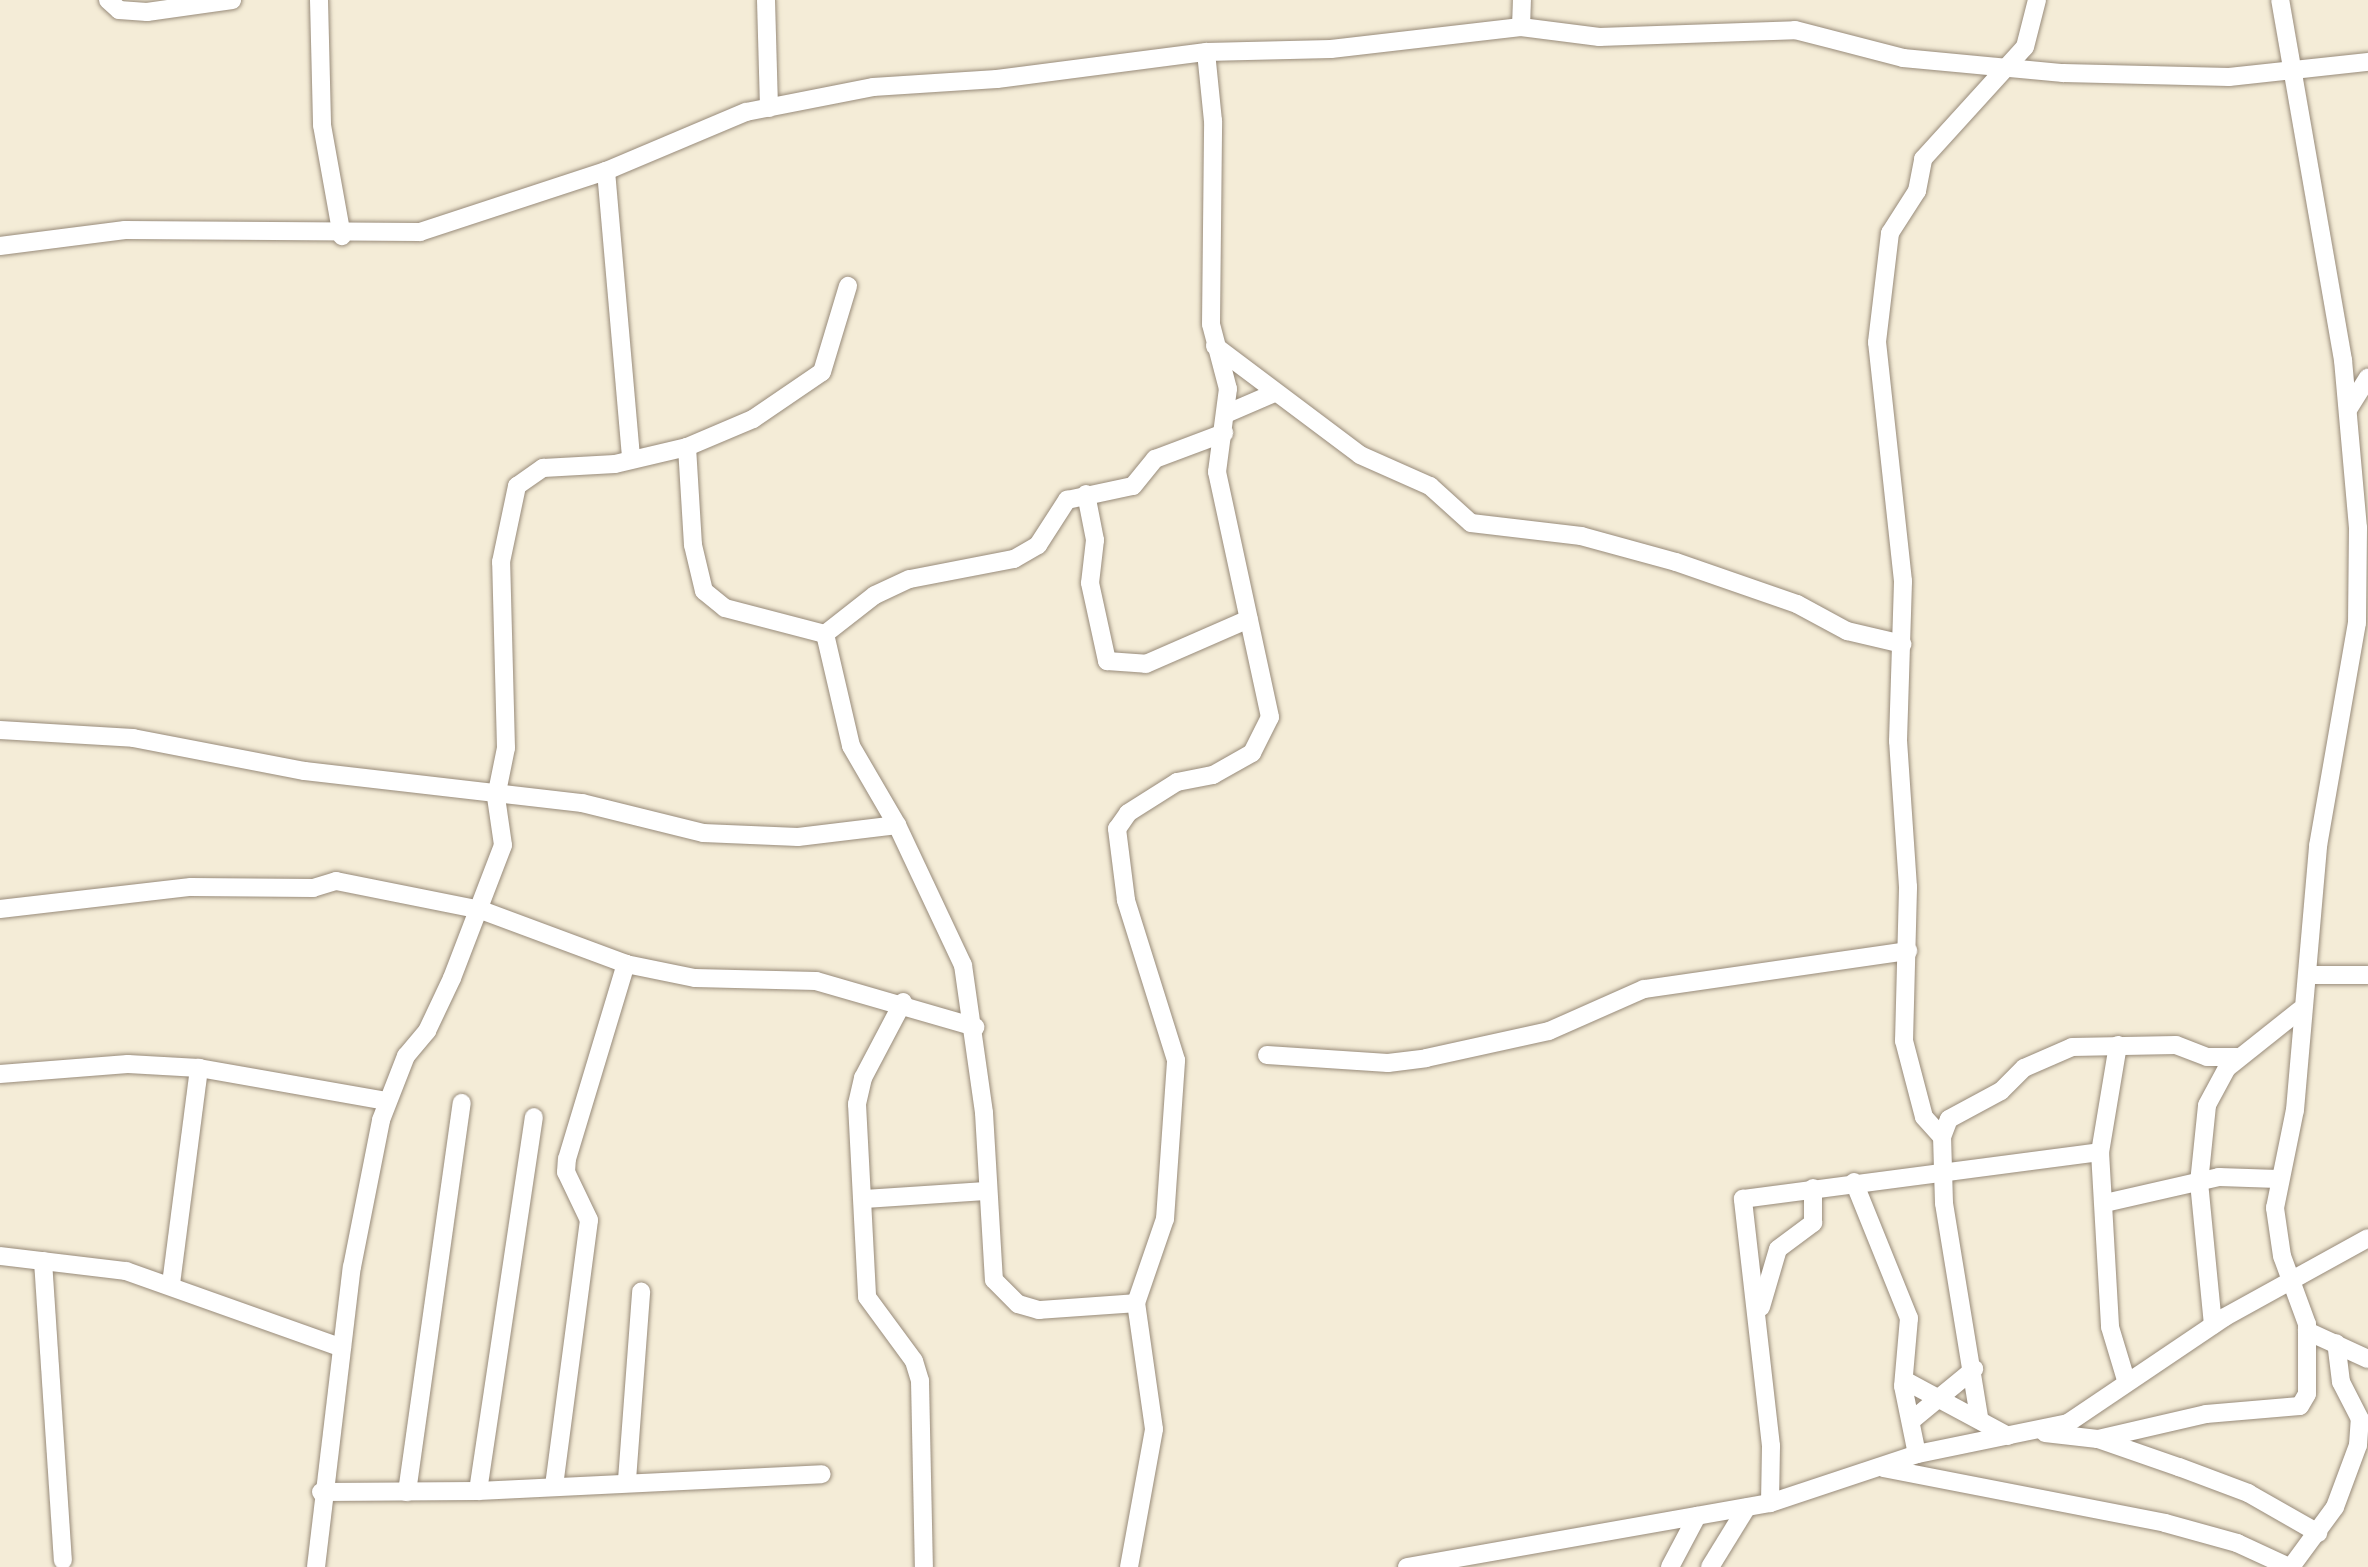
<!DOCTYPE html>
<html>
<head>
<meta charset="utf-8">
<style>
  body { margin:0 }
  #map { position:relative; width:2368px; height:1567px; overflow:hidden; background:#f4ecd7; font-family:"Playpen Sans",sans-serif }
  div>[style] { position:absolute }
  .roads { filter:drop-shadow(0 0 2px #988b7a) drop-shadow(0 0 2px #988b7a) }
  .minor>* { height:18px; margin:-9px; padding:0 9px; transform-origin:9px; border-radius:9px; background:#fff }
  span { translate:-50% -50%; white-space:nowrap; text-align:center; line-height:1.15; -webkit-text-stroke:5px #fff; paint-order:stroke }
</style>
</head>
<body>
<div id="map">
  <div class="roads">
    <div class="minor">
      <i style="left:108px;top:0;width:15px;rotate:42deg"></i>
      <i style="left:119px;top:10px;width:28px;rotate:4deg"></i>
      <i style="left:147px;top:12px;width:86px;rotate:-8deg"></i>
      <i style="left:319px;top:0;width:125px;rotate:88.6deg"></i>
      <i style="left:322px;top:125px;width:113px;rotate:79.8deg"></i>
      <i style="left:766px;top:0;width:108px;rotate:88.4deg"></i>
      <i style="left:1521px;top:27px;width:27px;rotate:-88deg"></i>
      <i style="left:606px;top:171px;width:288px;rotate:85deg"></i>
      <i style="left:0;top:246px;width:126px;rotate:-7.3deg"></i>
      <i style="left:125px;top:230px;width:295px;rotate:0.4deg"></i>
      <i style="left:420px;top:232px;width:196px;rotate:-18.2deg"></i>
      <i style="left:606px;top:171px;width:152px;rotate:-22.9deg"></i>
      <i style="left:746px;top:112px;width:129px;rotate:-11.1deg"></i>
      <i style="left:873px;top:87px;width:124px;rotate:-3.7deg"></i>
      <i style="left:997px;top:79px;width:211px;rotate:-7.4deg"></i>
      <i style="left:1206px;top:52px;width:125px;rotate:-1.4deg"></i>
      <i style="left:1331px;top:49px;width:191px;rotate:-6.6deg"></i>
      <i style="left:1521px;top:27px;width:79px;rotate:7.3deg"></i>
      <i style="left:1599px;top:37px;width:196px;rotate:-2deg"></i>
      <i style="left:1795px;top:30px;width:112px;rotate:14.5deg"></i>
      <i style="left:1903px;top:58px;width:161px;rotate:5.4deg"></i>
      <i style="left:2063px;top:73px;width:166px;rotate:1.4deg"></i>
      <i style="left:2229px;top:77px;width:140px;rotate:-6.2deg"></i>
      <i style="left:1215px;top:346px;width:181px;rotate:36.9deg"></i>
      <i style="left:1360px;top:455px;width:77px;rotate:23.9deg"></i>
      <i style="left:1430px;top:486px;width:55px;rotate:42.1deg"></i>
      <i style="left:1471px;top:523px;width:111px;rotate:6.7deg"></i>
      <i style="left:1581px;top:536px;width:98px;rotate:15.3deg"></i>
      <i style="left:1676px;top:562px;width:128px;rotate:19.1deg"></i>
      <i style="left:1797px;top:604px;width:57px;rotate:28.4deg"></i>
      <i style="left:1847px;top:631px;width:57px;rotate:13.3deg"></i>
      <i style="left:2349px;top:408px;width:36px;rotate:-58deg"></i>
      <i style="left:1228px;top:413px;width:48px;rotate:-23.4deg"></i>
      <i style="left:687px;top:447px;width:98px;rotate:86.5deg"></i>
      <i style="left:693px;top:545px;width:47px;rotate:76.6deg"></i>
      <i style="left:704px;top:591px;width:27px;rotate:39deg"></i>
      <i style="left:725px;top:608px;width:103px;rotate:14.6deg"></i>
      <i style="left:1086px;top:494px;width:47px;rotate:78.9deg"></i>
      <i style="left:1095px;top:540px;width:43px;rotate:96.6deg"></i>
      <i style="left:1090px;top:583px;width:80px;rotate:77.7deg"></i>
      <i style="left:1107px;top:661px;width:39px;rotate:4deg"></i>
      <i style="left:1146px;top:664px;width:112px;rotate:-23.6deg"></i>
      <i style="left:825px;top:634px;width:115px;rotate:76.9deg"></i>
      <i style="left:851px;top:746px;width:91px;rotate:59.8deg"></i>
      <i style="left:897px;top:825px;width:155px;rotate:64.8deg"></i>
      <i style="left:963px;top:965px;width:149px;rotate:81.9deg"></i>
      <i style="left:984px;top:1113px;width:167px;rotate:86.6deg"></i>
      <i style="left:994px;top:1280px;width:34px;rotate:45deg"></i>
      <i style="left:1018px;top:1304px;width:22px;rotate:16deg"></i>
      <i style="left:1039px;top:1310px;width:97px;rotate:-4.1deg"></i>
      <i style="left:825px;top:634px;width:63px;rotate:-38deg"></i>
      <i style="left:875px;top:595px;width:38px;rotate:-25deg"></i>
      <i style="left:910px;top:579px;width:106px;rotate:-10.9deg"></i>
      <i style="left:1014px;top:559px;width:28px;rotate:-30deg"></i>
      <i style="left:1038px;top:545px;width:54px;rotate:-57.2deg"></i>
      <i style="left:1067px;top:500px;width:67px;rotate:-12deg"></i>
      <i style="left:1133px;top:486px;width:35px;rotate:-51deg"></i>
      <i style="left:1155px;top:459px;width:74px;rotate:-20.6deg"></i>
      <i style="left:0;top:730px;width:133px;rotate:3.4deg"></i>
      <i style="left:133px;top:738px;width:175px;rotate:10.9deg"></i>
      <i style="left:305px;top:771px;width:279px;rotate:6.6deg"></i>
      <i style="left:582px;top:803px;width:125px;rotate:13.9deg"></i>
      <i style="left:703px;top:833px;width:95px;rotate:2.4deg"></i>
      <i style="left:798px;top:837px;width:100px;rotate:-6.9deg"></i>
      <i style="left:0;top:909px;width:192px;rotate:-6.6deg"></i>
      <i style="left:191px;top:887px;width:122px;rotate:0.5deg"></i>
      <i style="left:313px;top:888px;width:24px;rotate:-17deg"></i>
      <i style="left:336px;top:881px;width:148px;rotate:11.3deg"></i>
      <i style="left:481px;top:910px;width:155px;rotate:20.4deg"></i>
      <i style="left:626px;top:964px;width:70px;rotate:11.5deg"></i>
      <i style="left:695px;top:978px;width:121px;rotate:1.4deg"></i>
      <i style="left:816px;top:981px;width:166px;rotate:16.1deg"></i>
      <i style="left:2307px;top:975px;width:61px"></i>
      <i style="left:903px;top:1002px;width:86px;rotate:117.8deg"></i>
      <i style="left:863px;top:1078px;width:27px;rotate:103deg"></i>
      <i style="left:857px;top:1104px;width:193px;rotate:87deg"></i>
      <i style="left:867px;top:1297px;width:79px;rotate:53.7deg"></i>
      <i style="left:914px;top:1361px;width:21px;rotate:73deg"></i>
      <i style="left:920px;top:1381px;width:186px;rotate:88.8deg"></i>
      <i style="left:2118px;top:1045px;width:109px;rotate:99.5deg"></i>
      <i style="left:2100px;top:1152px;width:175px;rotate:86.7deg"></i>
      <i style="left:2110px;top:1327px;width:55px;rotate:73.2deg"></i>
      <i style="left:1267px;top:1055px;width:121px;rotate:3.8deg"></i>
      <i style="left:1388px;top:1063px;width:38px;rotate:-7deg"></i>
      <i style="left:1426px;top:1058px;width:126px;rotate:-12.4deg"></i>
      <i style="left:1549px;top:1031px;width:104px;rotate:-23.9deg"></i>
      <i style="left:1644px;top:989px;width:267px;rotate:-8.2deg"></i>
      <i style="left:0;top:1074px;width:128px;rotate:-4.5deg"></i>
      <i style="left:128px;top:1064px;width:71px;rotate:3.2deg"></i>
      <i style="left:199px;top:1068px;width:191px;rotate:10deg"></i>
      <i style="left:1942px;top:1137px;width:27px;rotate:-132deg"></i>
      <i style="left:1924px;top:1117px;width:79px;rotate:-104.7deg"></i>
      <i style="left:1904px;top:1041px;width:154px;rotate:-88.5deg"></i>
      <i style="left:1908px;top:887px;width:146px;rotate:-93.9deg"></i>
      <i style="left:1898px;top:741px;width:160px;rotate:-88.2deg"></i>
      <i style="left:1903px;top:581px;width:240px;rotate:-96.2deg"></i>
      <i style="left:1877px;top:342px;width:110px;rotate:-83.2deg"></i>
      <i style="left:1890px;top:233px;width:50px;rotate:-57.3deg"></i>
      <i style="left:1917px;top:191px;width:33px;rotate:-79deg"></i>
      <i style="left:1923px;top:159px;width:151px;rotate:-47.7deg"></i>
      <i style="left:2025px;top:47px;width:49px;rotate:-75.7deg"></i>
      <i style="left:1854px;top:1182px;width:147px;rotate:68deg"></i>
      <i style="left:1909px;top:1318px;width:68px;rotate:95deg"></i>
      <i style="left:1903px;top:1386px;width:69px;rotate:78.4deg"></i>
      <i style="left:866px;top:1199px;width:122px;rotate:-3.8deg"></i>
      <i style="left:2105px;top:1203px;width:117px;rotate:-12.8deg"></i>
      <i style="left:2219px;top:1177px;width:59px;rotate:1.9deg"></i>
      <i style="left:0;top:1256px;width:127px;rotate:6.8deg"></i>
      <i style="left:126px;top:1271px;width:229px;rotate:19.6deg"></i>
      <i style="left:43px;top:1261px;width:300px;rotate:86.2deg"></i>
      <i style="left:171px;top:1284px;width:218px;rotate:-82.6deg"></i>
      <i style="left:1761px;top:1307px;width:60px;rotate:-73.7deg"></i>
      <i style="left:1778px;top:1249px;width:44px;rotate:-36.6deg"></i>
      <i style="left:1813px;top:1223px;width:35px;rotate:-90deg"></i>
      <i style="left:2213px;top:1325px;width:143px;rotate:-95.6deg"></i>
      <i style="left:2199px;top:1183px;width:78px;rotate:-84.1deg"></i>
      <i style="left:2207px;top:1105px;width:42px;rotate:-61.6deg"></i>
      <i style="left:2227px;top:1068px;width:93px;rotate:-38.5deg"></i>
      <i style="left:2307px;top:1331px;width:67px;rotate:24.7deg"></i>
      <i style="left:1904px;top:1380px;width:118px;rotate:28.3deg"></i>
      <i style="left:1979px;top:1417px;width:217px;rotate:-99.3deg"></i>
      <i style="left:1944px;top:1203px;width:66px;rotate:-91.7deg"></i>
      <i style="left:1942px;top:1137px;width:19px;rotate:-69deg"></i>
      <i style="left:1949px;top:1119px;width:59px;rotate:-28.3deg"></i>
      <i style="left:2001px;top:1091px;width:33px;rotate:-45deg"></i>
      <i style="left:2024px;top:1068px;width:52px;rotate:-23.6deg"></i>
      <i style="left:2072px;top:1047px;width:104px;rotate:-1.1deg"></i>
      <i style="left:2176px;top:1045px;width:33px;rotate:21deg"></i>
      <i style="left:2207px;top:1057px;width:33px"></i>
      <i style="left:1911px;top:1421px;width:82px;rotate:-39.5deg"></i>
      <i style="left:2045px;top:1433px;width:53px;rotate:6.5deg"></i>
      <i style="left:2098px;top:1439px;width:86px;rotate:19.1deg"></i>
      <i style="left:2179px;top:1467px;width:74px;rotate:20.6deg"></i>
      <i style="left:2248px;top:1493px;width:81px;rotate:29.7deg"></i>
      <i style="left:2098px;top:1439px;width:111px;rotate:-13deg"></i>
      <i style="left:2206px;top:1414px;width:94px;rotate:-4.9deg"></i>
      <i style="left:2300px;top:1406px;width:14px;rotate:-60deg"></i>
      <i style="left:2307px;top:1394px;width:70px;rotate:-90deg"></i>
      <i style="left:2307px;top:1324px;width:72px;rotate:-110.2deg"></i>
      <i style="left:2282px;top:1256px;width:49px;rotate:-98.3deg"></i>
      <i style="left:2275px;top:1208px;width:100px;rotate:-78.5deg"></i>
      <i style="left:2295px;top:1110px;width:265px;rotate:-85deg"></i>
      <i style="left:2318px;top:846px;width:226px;rotate:-80.1deg"></i>
      <i style="left:2357px;top:623px;width:95px;rotate:-89.4deg"></i>
      <i style="left:2358px;top:528px;width:169px;rotate:-95.1deg"></i>
      <i style="left:2343px;top:360px;width:365px;rotate:-99.9deg"></i>
      <i style="left:1883px;top:1468px;width:287px;rotate:11deg"></i>
      <i style="left:2165px;top:1523px;width:75px;rotate:15.5deg"></i>
      <i style="left:2237px;top:1543px;width:57px;rotate:24.8deg"></i>
      <i style="left:627px;top:1480px;width:189px;rotate:-85.7deg"></i>
      <i style="left:554px;top:1486px;width:268px;rotate:-82.5deg"></i>
      <i style="left:589px;top:1220px;width:53px;rotate:-115.6deg"></i>
      <i style="left:566px;top:1172px;width:13px;rotate:-86deg"></i>
      <i style="left:567px;top:1159px;width:204px;rotate:-73.2deg"></i>
      <i style="left:478px;top:1491px;width:378px;rotate:-81.5deg"></i>
      <i style="left:321px;top:1492px;width:157px;rotate:-0.4deg"></i>
      <i style="left:478px;top:1491px;width:344px;rotate:-2.8deg"></i>
      <i style="left:407px;top:1492px;width:393px;rotate:-82deg"></i>
      <i style="left:1770px;top:1503px;width:57px;rotate:-89deg"></i>
      <i style="left:1771px;top:1446px;width:249px;rotate:-96.5deg"></i>
      <i style="left:1743px;top:1199px;width:360px;rotate:-7.5deg"></i>
      <i style="left:316px;top:1567px;width:302px;rotate:-83.2deg"></i>
      <i style="left:352px;top:1267px;width:150px;rotate:-78.8deg"></i>
      <i style="left:381px;top:1120px;width:69px;rotate:-68.7deg"></i>
      <i style="left:406px;top:1056px;width:33px;rotate:-50deg"></i>
      <i style="left:427px;top:1031px;width:59px;rotate:-64.7deg"></i>
      <i style="left:452px;top:978px;width:142px;rotate:-69deg"></i>
      <i style="left:503px;top:845px;width:49px;rotate:-98.3deg"></i>
      <i style="left:496px;top:797px;width:50px;rotate:-78.5deg"></i>
      <i style="left:506px;top:748px;width:186px;rotate:-91.5deg"></i>
      <i style="left:501px;top:562px;width:78px;rotate:-78.1deg"></i>
      <i style="left:517px;top:486px;width:32px;rotate:-35deg"></i>
      <i style="left:543px;top:468px;width:72px;rotate:-3.2deg"></i>
      <i style="left:615px;top:464px;width:74px;rotate:-13.3deg"></i>
      <i style="left:687px;top:447px;width:72px;rotate:-23deg"></i>
      <i style="left:753px;top:419px;width:83px;rotate:-34.3deg"></i>
      <i style="left:822px;top:372px;width:90px;rotate:-73.2deg"></i>
      <i style="left:1129px;top:1567px;width:140px;rotate:-79.7deg"></i>
      <i style="left:1154px;top:1429px;width:127px;rotate:-98.1deg"></i>
      <i style="left:1136px;top:1303px;width:89px;rotate:-71deg"></i>
      <i style="left:1165px;top:1219px;width:159px;rotate:-86deg"></i>
      <i style="left:1176px;top:1060px;width:168px;rotate:-107.4deg"></i>
      <i style="left:1126px;top:900px;width:72px;rotate:-97.2deg"></i>
      <i style="left:1117px;top:829px;width:19px;rotate:-55deg"></i>
      <i style="left:1128px;top:813px;width:58px;rotate:-32.3deg"></i>
      <i style="left:1177px;top:782px;width:37px;rotate:-11deg"></i>
      <i style="left:1213px;top:775px;width:45px;rotate:-29.4deg"></i>
      <i style="left:1252px;top:753px;width:40px;rotate:-63.4deg"></i>
      <i style="left:1270px;top:717px;width:251px;rotate:-102.2deg"></i>
      <i style="left:1217px;top:472px;width:84px;rotate:-82.5deg"></i>
      <i style="left:1228px;top:389px;width:67px;rotate:-104.7deg"></i>
      <i style="left:1211px;top:324px;width:203px;rotate:-89.4deg"></i>
      <i style="left:1213px;top:121px;width:69px;rotate:-95.8deg"></i>
      <i style="left:1407px;top:1567px;width:369px;rotate:-10deg"></i>
      <i style="left:1770px;top:1503px;width:155px;rotate:-18.4deg"></i>
      <i style="left:1917px;top:1454px;width:154px;rotate:-11.6deg"></i>
      <i style="left:2068px;top:1423px;width:189px;rotate:-34deg"></i>
      <i style="left:2225px;top:1317px;width:163px;rotate:-28.9deg"></i>
      <i style="left:1670px;top:1567px;width:58px;rotate:-62.1deg"></i>
      <i style="left:1710px;top:1567px;width:70px;rotate:-58.3deg"></i>
      <i style="left:2291px;top:1567px;width:74px;rotate:-53.7deg"></i>
      <i style="left:2335px;top:1507px;width:66px;rotate:-69.6deg"></i>
      <i style="left:2358px;top:1445px;width:26px;rotate:-86deg"></i>
      <i style="left:2360px;top:1419px;width:42px;rotate:-117.2deg"></i>
      <i style="left:2341px;top:1382px;width:39px;rotate:-97deg"></i>
    </div>
  </div>
</div>
</body>
</html>
